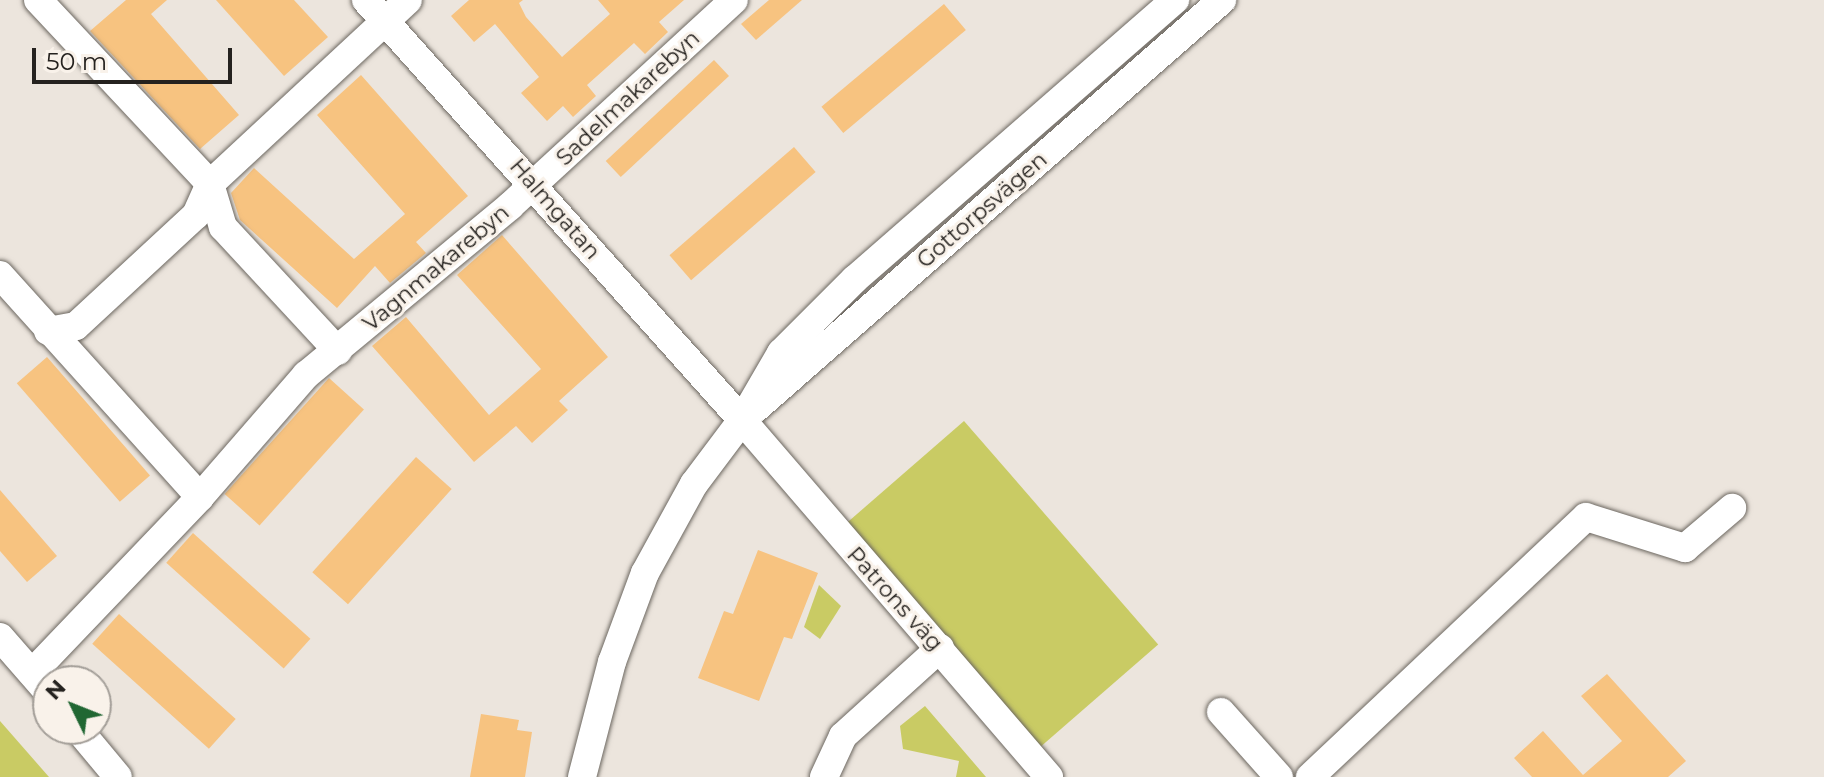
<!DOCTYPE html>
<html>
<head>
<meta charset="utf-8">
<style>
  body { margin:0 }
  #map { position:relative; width:1824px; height:777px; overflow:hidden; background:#ece5dd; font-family:Montserrat,sans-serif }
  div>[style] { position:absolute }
  .green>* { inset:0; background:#c9cb64; transform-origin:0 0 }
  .building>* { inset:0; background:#f7c380; transform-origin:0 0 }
  .roads { filter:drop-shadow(0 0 2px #6c6760) drop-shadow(0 0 2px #6c6760) }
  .minor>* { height:28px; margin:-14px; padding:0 14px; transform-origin:14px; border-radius:14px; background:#fff }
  span { translate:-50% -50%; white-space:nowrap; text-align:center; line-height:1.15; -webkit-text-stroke:6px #f9f2ea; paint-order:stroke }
  .street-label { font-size:22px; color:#25221f }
  .north { position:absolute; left:32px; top:665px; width:80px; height:80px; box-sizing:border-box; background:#f9f2ea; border:2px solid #a49f99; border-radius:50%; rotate:313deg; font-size:22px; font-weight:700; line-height:32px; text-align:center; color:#25221f }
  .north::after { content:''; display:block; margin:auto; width:28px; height:36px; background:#216733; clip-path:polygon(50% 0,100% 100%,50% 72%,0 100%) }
  .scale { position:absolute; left:32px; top:48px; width:200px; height:36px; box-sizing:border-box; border:4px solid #25221f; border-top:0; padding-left:10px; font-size:24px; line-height:28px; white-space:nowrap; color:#25221f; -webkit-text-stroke:6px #f9f2ea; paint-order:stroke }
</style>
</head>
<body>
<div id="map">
  <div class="green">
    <i style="left:964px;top:421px;width:296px;height:157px;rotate:49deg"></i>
    <i style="clip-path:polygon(819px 585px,841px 606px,820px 639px,804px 627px)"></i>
    <i style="clip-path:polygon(925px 706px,986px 777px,956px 777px,959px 761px,903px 749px,900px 726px)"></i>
    <i style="clip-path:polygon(0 721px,49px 777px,0 777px)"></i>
  </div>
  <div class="building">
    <i style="clip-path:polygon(126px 0,167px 0,151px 14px,239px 115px,200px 149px,90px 31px)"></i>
    <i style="clip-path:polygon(216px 0,294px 0,328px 37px,284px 76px)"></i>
    <i style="clip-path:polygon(469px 0,523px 0,519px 3px,526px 17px,562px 57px,610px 14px,598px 0,684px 0,659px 22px,668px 32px,645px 54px,634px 43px,587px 85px,596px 96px,573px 117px,563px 106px,547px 121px,521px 93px,539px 77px,495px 24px,474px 42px,451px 16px)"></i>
    <i style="clip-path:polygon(769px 0,802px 0,756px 40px,741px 24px)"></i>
    <i style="left:944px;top:4px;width:34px;height:160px;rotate:50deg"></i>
    <i style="left:714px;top:60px;width:22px;height:148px;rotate:47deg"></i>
    <i style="clip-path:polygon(361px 75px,468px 196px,416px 242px,426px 253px,390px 283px,375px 266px,337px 308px,240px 220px,231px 193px,254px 168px,354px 259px,405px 214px,317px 115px)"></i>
    <i style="left:794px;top:147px;width:33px;height:165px;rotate:49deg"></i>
    <i style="clip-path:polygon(502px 235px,608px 357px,559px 401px,568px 410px,532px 443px,516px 426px,474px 462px,372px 346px,406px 317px,489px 415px,541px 369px,457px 275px)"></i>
    <i style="left:47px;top:357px;width:157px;height:40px;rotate:49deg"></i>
    <i style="left:329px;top:378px;width:47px;height:156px;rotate:42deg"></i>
    <i style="left:416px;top:457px;width:48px;height:155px;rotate:42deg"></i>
    <i style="clip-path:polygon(0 490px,57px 556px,27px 582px,0 551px)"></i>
    <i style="left:193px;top:533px;width:158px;height:40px;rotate:42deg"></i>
    <i style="clip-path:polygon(758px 550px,818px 573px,792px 639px,784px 637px,759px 701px,698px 678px,724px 611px,733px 614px)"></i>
    <i style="left:119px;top:614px;width:157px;height:40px;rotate:42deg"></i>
    <i style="clip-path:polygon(1607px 674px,1686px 761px,1668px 777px,1532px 777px,1514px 758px,1543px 731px,1583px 775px,1622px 741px,1581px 696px)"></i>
    <i style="clip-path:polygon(481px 714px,519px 720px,517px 730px,532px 732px,525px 777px,470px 777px)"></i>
  </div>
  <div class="roads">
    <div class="minor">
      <i style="left:38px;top:0;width:252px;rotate:46.9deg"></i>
      <i style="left:210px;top:184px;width:45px;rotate:73.2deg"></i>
      <i style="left:223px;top:227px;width:169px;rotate:47.2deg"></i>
      <i style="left:366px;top:0;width:564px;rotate:48.16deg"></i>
      <i style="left:742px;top:420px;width:471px;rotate:49.3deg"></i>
      <i style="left:0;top:275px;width:299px;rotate:48deg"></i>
      <i style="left:48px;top:331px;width:28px;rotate:-10deg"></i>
      <i style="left:76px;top:326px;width:163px;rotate:-42.8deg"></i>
      <i style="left:196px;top:215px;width:34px;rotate:-66deg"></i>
      <i style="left:210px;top:184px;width:270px;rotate:-42.9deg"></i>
      <i style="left:755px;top:409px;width:621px;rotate:-41.21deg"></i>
      <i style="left:0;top:637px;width:73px;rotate:48.9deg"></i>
      <i style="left:32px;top:673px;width:243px;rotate:-46.3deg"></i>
      <i style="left:200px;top:497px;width:162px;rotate:-49deg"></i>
      <i style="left:306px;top:375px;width:265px;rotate:-39.6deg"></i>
      <i style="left:510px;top:206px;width:304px;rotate:-42.6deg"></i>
      <i style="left:1221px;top:712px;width:87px;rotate:48.3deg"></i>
      <i style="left:78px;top:729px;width:62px;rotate:50.2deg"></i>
      <i style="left:582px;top:777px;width:119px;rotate:-75.4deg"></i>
      <i style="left:612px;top:662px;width:95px;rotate:-69.7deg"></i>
      <i style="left:645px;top:573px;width:102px;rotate:-61.2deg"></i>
      <i style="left:694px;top:484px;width:80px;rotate:-53.1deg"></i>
      <i style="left:742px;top:420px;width:78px;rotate:-59.8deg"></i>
      <i style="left:781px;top:353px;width:105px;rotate:-45deg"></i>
      <i style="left:855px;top:279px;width:425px;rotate:-41.1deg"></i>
      <i style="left:824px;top:777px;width:45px;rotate:-65.1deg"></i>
      <i style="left:843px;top:736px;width:131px;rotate:-42.2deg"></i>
      <i style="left:1310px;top:777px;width:379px;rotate:-43.3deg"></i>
      <i style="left:1586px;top:517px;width:104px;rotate:17.4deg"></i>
      <i style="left:1685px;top:548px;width:62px;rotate:-40.4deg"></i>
    </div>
  </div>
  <div class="street-label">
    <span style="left:628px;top:98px;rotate:-43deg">Sadelmakarebyn</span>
    <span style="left:555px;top:209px;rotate:49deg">Halmgatan</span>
    <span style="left:982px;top:210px;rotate:-41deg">Gottorpsvägen</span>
    <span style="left:436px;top:268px;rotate:-40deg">Vagnmakarebyn</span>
    <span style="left:895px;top:599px;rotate:48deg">Patrons väg</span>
  </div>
  <div class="north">N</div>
  <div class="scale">50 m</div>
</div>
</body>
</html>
